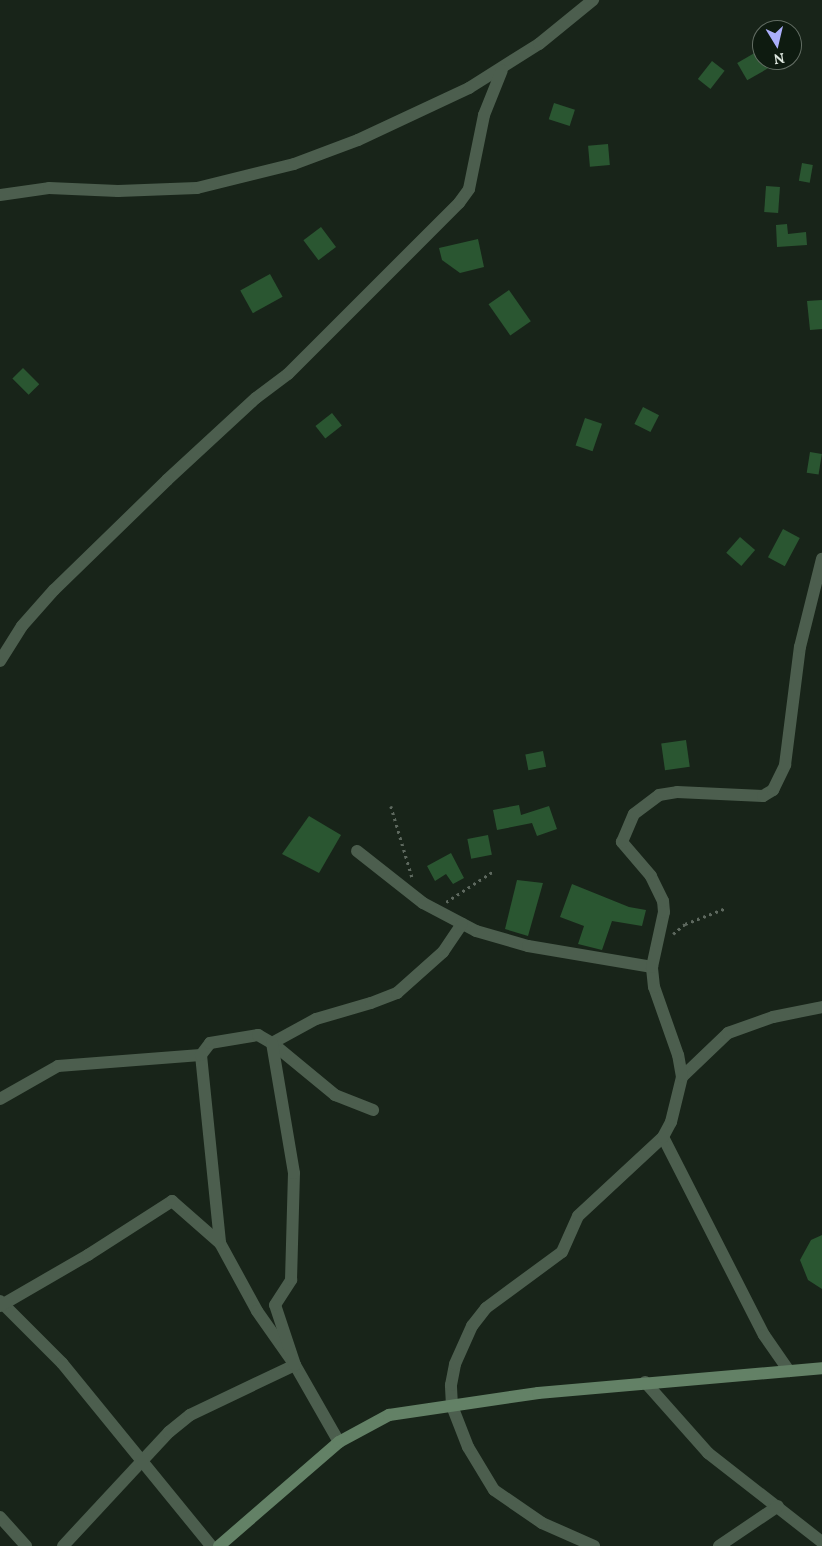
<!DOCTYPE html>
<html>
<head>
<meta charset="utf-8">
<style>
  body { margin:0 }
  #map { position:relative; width:822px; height:1546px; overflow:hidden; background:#182419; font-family:Lora,serif }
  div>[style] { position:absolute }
  .building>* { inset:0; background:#2a5631; transform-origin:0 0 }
  .path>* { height:2.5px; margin-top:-1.25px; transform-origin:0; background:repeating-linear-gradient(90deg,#5d685e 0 2.5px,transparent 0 6.5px) }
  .street>* { height:12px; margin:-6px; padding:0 6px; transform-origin:6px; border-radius:6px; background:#4c5e4e }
  .secondary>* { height:12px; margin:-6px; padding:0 6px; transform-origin:6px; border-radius:6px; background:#638166 }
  span { translate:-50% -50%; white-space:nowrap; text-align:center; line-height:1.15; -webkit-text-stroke:4px #0e1b10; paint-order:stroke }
  .north { position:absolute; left:752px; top:20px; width:50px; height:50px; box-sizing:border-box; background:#0e1b10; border:1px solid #626d63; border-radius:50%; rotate:171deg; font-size:14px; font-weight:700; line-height:20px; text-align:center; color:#dfe8e0 }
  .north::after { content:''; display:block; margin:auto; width:18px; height:22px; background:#abaffb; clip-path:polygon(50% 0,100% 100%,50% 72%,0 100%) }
</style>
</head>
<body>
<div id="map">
  <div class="building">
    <i style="left:758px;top:51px;width:20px;height:24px;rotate:60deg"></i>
    <i style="left:712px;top:61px;width:16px;height:23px;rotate:38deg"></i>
    <i style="left:554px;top:103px;width:22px;height:17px;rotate:18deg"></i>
    <i style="left:608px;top:144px;width:21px;height:20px;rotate:85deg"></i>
    <i style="left:802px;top:163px;width:11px;height:18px;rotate:10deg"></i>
    <i style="left:766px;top:186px;width:14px;height:26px;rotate:4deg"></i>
    <i style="clip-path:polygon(787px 224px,788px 234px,806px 232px,807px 245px,777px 247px,776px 225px)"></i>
    <i style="left:321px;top:227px;width:25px;height:22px;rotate:53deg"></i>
    <i style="clip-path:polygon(478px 239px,484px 267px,460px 273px,442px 260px,439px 248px)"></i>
    <i style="left:270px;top:274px;width:26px;height:34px;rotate:61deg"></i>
    <i style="left:509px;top:290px;width:38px;height:25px;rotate:55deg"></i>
    <i style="clip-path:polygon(822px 300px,822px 329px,810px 330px,807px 301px)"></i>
    <i style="left:23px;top:368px;width:23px;height:15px;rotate:45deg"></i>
    <i style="left:643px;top:407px;width:18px;height:19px;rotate:27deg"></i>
    <i style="left:332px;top:413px;width:16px;height:21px;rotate:52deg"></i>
    <i style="left:585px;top:418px;width:18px;height:29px;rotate:19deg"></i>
    <i style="left:810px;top:452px;width:12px;height:21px;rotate:9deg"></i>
    <i style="left:783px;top:529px;width:19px;height:32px;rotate:28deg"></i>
    <i style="left:740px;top:537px;width:20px;height:21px;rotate:41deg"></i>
    <i style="left:686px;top:740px;width:27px;height:25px;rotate:82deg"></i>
    <i style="left:543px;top:751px;width:16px;height:18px;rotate:79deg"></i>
    <i style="clip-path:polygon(519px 805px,521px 815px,549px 806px,557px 829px,537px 836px,532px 823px,497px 830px,493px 810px)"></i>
    <i style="clip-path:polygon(309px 816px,341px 835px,319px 873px,282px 854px)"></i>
    <i style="left:488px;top:835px;width:20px;height:21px;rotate:79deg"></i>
    <i style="clip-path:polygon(451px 853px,464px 878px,453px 884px,446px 874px,435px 881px,427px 866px)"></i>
    <i style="clip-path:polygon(517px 880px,543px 883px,528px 936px,505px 929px)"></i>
    <i style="clip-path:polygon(572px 884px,629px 907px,646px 910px,642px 926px,612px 921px,602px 950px,578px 944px,584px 926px,560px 917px)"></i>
    <i style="clip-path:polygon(822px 1235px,822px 1289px,808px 1280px,800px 1260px,811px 1240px)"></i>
  </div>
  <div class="path">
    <i style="left:391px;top:806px;width:74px;rotate:73.5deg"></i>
    <i style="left:446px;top:902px;width:55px;rotate:-33.1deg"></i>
    <i style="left:673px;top:934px;width:16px;rotate:-40deg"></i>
    <i style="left:685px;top:924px;width:44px;rotate:-21.3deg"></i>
  </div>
  <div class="street">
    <i style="left:0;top:195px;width:49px;rotate:-8.1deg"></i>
    <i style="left:49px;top:188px;width:69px;rotate:2.5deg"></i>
    <i style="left:118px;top:191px;width:79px;rotate:-2.2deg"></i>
    <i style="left:197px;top:188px;width:100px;rotate:-13.9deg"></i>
    <i style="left:294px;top:164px;width:68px;rotate:-20.6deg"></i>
    <i style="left:358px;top:140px;width:123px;rotate:-25.1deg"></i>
    <i style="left:469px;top:88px;width:83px;rotate:-32.2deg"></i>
    <i style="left:539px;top:44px;width:70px;rotate:-39.2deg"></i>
    <i style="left:0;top:661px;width:41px;rotate:-57.8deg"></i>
    <i style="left:22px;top:626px;width:48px;rotate:-48.4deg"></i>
    <i style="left:54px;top:590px;width:158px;rotate:-44.2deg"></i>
    <i style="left:167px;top:480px;width:121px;rotate:-42.7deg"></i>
    <i style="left:256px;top:398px;width:40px;rotate:-37deg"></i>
    <i style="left:288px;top:374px;width:242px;rotate:-45deg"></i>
    <i style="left:459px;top:203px;width:17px;rotate:-54deg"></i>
    <i style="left:469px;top:189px;width:76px;rotate:-78.5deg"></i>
    <i style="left:484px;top:115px;width:48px;rotate:-68.2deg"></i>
    <i style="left:357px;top:851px;width:84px;rotate:38.2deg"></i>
    <i style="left:423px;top:903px;width:60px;rotate:27.8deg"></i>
    <i style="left:476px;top:931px;width:54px;rotate:16.1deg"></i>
    <i style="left:528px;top:946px;width:126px;rotate:9.6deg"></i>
    <i style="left:272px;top:1043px;width:82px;rotate:39.5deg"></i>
    <i style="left:335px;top:1095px;width:41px;rotate:21.5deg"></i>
    <i style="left:201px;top:1055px;width:189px;rotate:84.2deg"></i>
    <i style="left:220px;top:1243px;width:77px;rotate:61.4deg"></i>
    <i style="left:257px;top:1311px;width:66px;rotate:54.9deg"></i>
    <i style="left:295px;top:1365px;width:89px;rotate:60.3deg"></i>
    <i style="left:682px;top:1077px;width:64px;rotate:-43.7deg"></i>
    <i style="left:728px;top:1033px;width:48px;rotate:-19.6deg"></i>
    <i style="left:773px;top:1017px;width:50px;rotate:-11.5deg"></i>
    <i style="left:0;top:1099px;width:67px;rotate:-29.6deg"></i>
    <i style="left:58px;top:1066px;width:143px;rotate:-4.4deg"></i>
    <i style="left:201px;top:1055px;width:15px;rotate:-53deg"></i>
    <i style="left:210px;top:1043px;width:49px;rotate:-9.5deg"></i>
    <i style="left:258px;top:1035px;width:16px;rotate:30deg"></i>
    <i style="left:272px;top:1043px;width:50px;rotate:-28.6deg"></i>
    <i style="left:316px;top:1019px;width:57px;rotate:-16.2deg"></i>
    <i style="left:371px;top:1003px;width:28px;rotate:-21deg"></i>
    <i style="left:397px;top:993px;width:62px;rotate:-41.7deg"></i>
    <i style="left:443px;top:952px;width:34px;rotate:-56deg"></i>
    <i style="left:663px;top:1137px;width:222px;rotate:63deg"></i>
    <i style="left:764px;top:1335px;width:44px;rotate:55.2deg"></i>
    <i style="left:0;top:1301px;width:88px;rotate:45deg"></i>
    <i style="left:62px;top:1363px;width:236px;rotate:50.8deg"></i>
    <i style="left:0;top:1306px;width:102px;rotate:-30.1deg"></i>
    <i style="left:88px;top:1255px;width:100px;rotate:-32.7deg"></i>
    <i style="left:172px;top:1201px;width:64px;rotate:41.2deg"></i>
    <i style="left:645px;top:1382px;width:95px;rotate:48.4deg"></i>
    <i style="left:708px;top:1453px;width:145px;rotate:38deg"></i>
    <i style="left:0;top:1517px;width:39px;rotate:48deg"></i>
    <i style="left:63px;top:1546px;width:156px;rotate:-47.1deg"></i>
    <i style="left:169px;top:1432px;width:27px;rotate:-39deg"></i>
    <i style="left:190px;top:1415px;width:116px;rotate:-25.5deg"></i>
    <i style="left:295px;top:1365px;width:63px;rotate:-108.4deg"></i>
    <i style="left:275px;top:1305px;width:30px;rotate:-57deg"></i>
    <i style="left:291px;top:1280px;width:107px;rotate:-88.4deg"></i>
    <i style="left:294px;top:1173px;width:132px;rotate:-99.6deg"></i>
    <i style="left:594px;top:1546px;width:57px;rotate:-156.1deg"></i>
    <i style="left:542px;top:1523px;width:58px;rotate:-145.5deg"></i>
    <i style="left:494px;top:1490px;width:50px;rotate:-121.2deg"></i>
    <i style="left:468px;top:1447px;width:44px;rotate:-111.3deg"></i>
    <i style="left:452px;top:1406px;width:21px;rotate:-93deg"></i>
    <i style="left:451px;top:1385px;width:21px;rotate:-79deg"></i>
    <i style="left:455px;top:1364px;width:42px;rotate:-65.9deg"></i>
    <i style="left:472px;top:1326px;width:23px;rotate:-52deg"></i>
    <i style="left:486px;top:1308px;width:94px;rotate:-36.4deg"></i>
    <i style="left:562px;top:1252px;width:39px;rotate:-66deg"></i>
    <i style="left:578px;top:1216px;width:116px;rotate:-42.9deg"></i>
    <i style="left:663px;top:1137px;width:17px;rotate:-62deg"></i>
    <i style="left:671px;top:1122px;width:46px;rotate:-76.3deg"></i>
    <i style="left:682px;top:1077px;width:22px;rotate:-100deg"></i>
    <i style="left:678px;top:1055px;width:72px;rotate:-109.4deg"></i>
    <i style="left:654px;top:987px;width:20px;rotate:-96deg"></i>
    <i style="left:652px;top:967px;width:56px;rotate:-77.7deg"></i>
    <i style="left:664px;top:912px;width:11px;rotate:-95deg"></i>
    <i style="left:663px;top:901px;width:28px;rotate:-116deg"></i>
    <i style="left:651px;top:876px;width:45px;rotate:-130.5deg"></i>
    <i style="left:622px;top:842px;width:30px;rotate:-67deg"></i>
    <i style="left:634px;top:814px;width:31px;rotate:-37deg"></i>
    <i style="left:659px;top:795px;width:18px;rotate:-9deg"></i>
    <i style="left:677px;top:792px;width:86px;rotate:2.7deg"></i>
    <i style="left:763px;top:796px;width:12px;rotate:-31deg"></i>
    <i style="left:773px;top:790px;width:28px;rotate:-64deg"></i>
    <i style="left:785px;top:765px;width:119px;rotate:-82.8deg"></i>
    <i style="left:800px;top:647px;width:91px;rotate:-76deg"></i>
    <i style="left:719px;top:1546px;width:71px;rotate:-34.1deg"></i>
  </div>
  <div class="secondary">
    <i style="left:219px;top:1546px;width:159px;rotate:-40.9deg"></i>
    <i style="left:339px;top:1442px;width:57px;rotate:-28.4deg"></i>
    <i style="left:389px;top:1415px;width:151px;rotate:-8.4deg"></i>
    <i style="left:538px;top:1393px;width:285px;rotate:-5deg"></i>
  </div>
  <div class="north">N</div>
</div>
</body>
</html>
